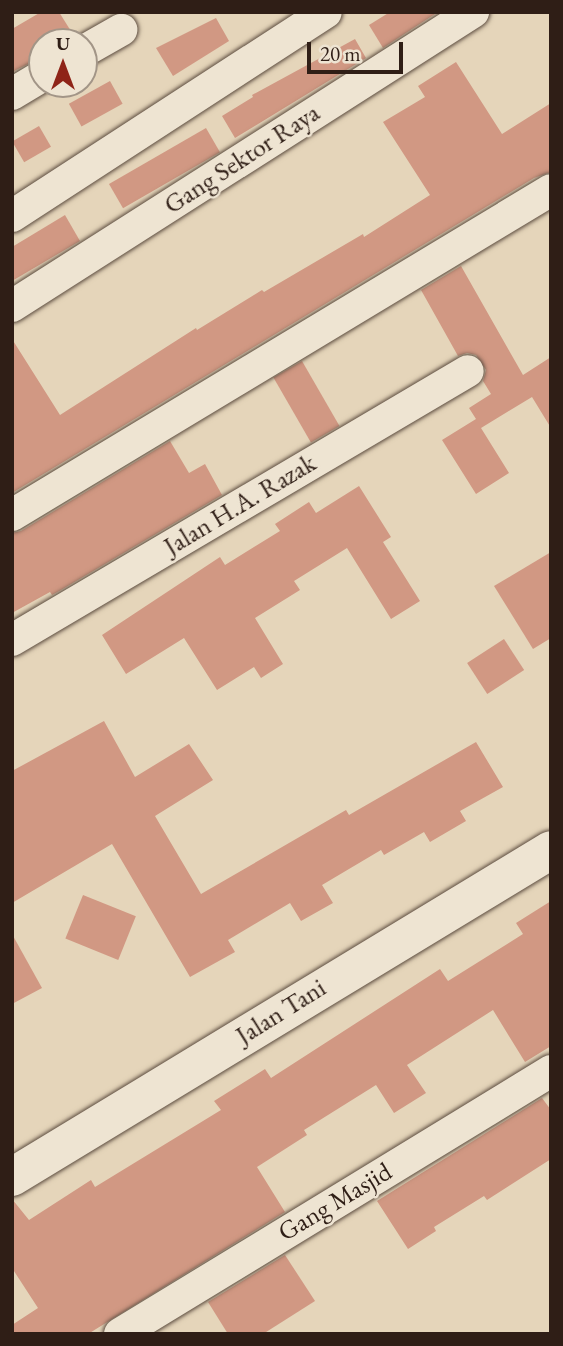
<!DOCTYPE html>
<html>
<head>
<meta charset="utf-8">
<style>
  body { margin:0 }
  #map { position:relative; width:563px; height:1346px; overflow:hidden; background:#e5d5ba; font-family:"EB Garamond",serif }
  div>[style] { position:absolute }
  .building>* { inset:0; background:#d19883; transform-origin:0 0 }
  .roads { filter:drop-shadow(0 0 2px #5c4c3f) drop-shadow(0 0 2px #5c4c3f) }
  .street>* { height:32px; margin:-16px; padding:0 16px; transform-origin:16px; border-radius:16px; background:#eee4d2 }
  .secondary>* { height:38px; margin:-19px; padding:0 19px; transform-origin:19px; border-radius:19px; background:#eee4d2 }
  span { translate:-50% -50%; white-space:nowrap; text-align:center; line-height:1.15; -webkit-text-stroke:5px #eee4d2; paint-order:stroke }
  .street-label { font-size:26px; color:#2f1e16 }
  .frame { position:absolute; inset:0; border:14px solid #2f1e16; pointer-events:none }
  .north { position:absolute; left:28px; top:28px; width:70px; height:70px; box-sizing:border-box; background:#eee4d2; border:2px solid #a29587; border-radius:50%; rotate:0deg; font-size:19px; font-weight:700; line-height:28px; text-align:center; color:#2f1e16 }
  .north::after { content:''; display:block; margin:auto; width:24px; height:32px; background:#8f2418; clip-path:polygon(50% 0,100% 100%,50% 72%,0 100%) }
  .scale { position:absolute; left:307px; top:42px; width:96px; height:32px; box-sizing:border-box; border:4px solid #2f1e16; border-top:0; padding-left:9px; font-size:21px; line-height:24px; white-space:nowrap; color:#2f1e16; -webkit-text-stroke:5px #eee4d2; paint-order:stroke }
</style>
</head>
<body>
<div id="map">
  <div class="building">
    <i style="clip-path:polygon(41px 12px,59px 12px,74px 36px,68px 42px,42px 42px,42px 57px,12px 72px,12px 29px)"></i>
    <i style="clip-path:polygon(390px 12px,438px 12px,383px 48px,369px 25px)"></i>
    <i style="clip-path:polygon(216px 18px,229px 41px,173px 76px,156px 48px)"></i>
    <i style="clip-path:polygon(355px 39px,366px 58px,235px 138px,222px 116px,253px 97px,252px 95px)"></i>
    <i style="clip-path:polygon(456px 62px,502px 134px,551px 103px,551px 172px,534px 178px,12px 493px,12px 339px,60px 415px,196px 328px,197px 330px,262px 290px,264px 292px,363px 234px,364px 237px,430px 195px,383px 122px,425px 97px,418px 86px)"></i>
    <i style="left:110px;top:81px;width:26px;height:47px;rotate:61deg"></i>
    <i style="left:39px;top:126px;width:24px;height:31px;rotate:60deg"></i>
    <i style="left:206px;top:128px;width:28px;height:112px;rotate:60deg"></i>
    <i style="clip-path:polygon(65px 215px,80px 241px,12px 281px,12px 247px)"></i>
    <i style="clip-path:polygon(461px 266px,523px 375px,551px 357px,551px 428px,532px 397px,481px 428px,509px 473px,476px 494px,442px 440px,476px 419px,469px 408px,491px 394px,483px 381px,486px 370px,476px 355px,467px 353px,458px 356px,421px 290px)"></i>
    <i style="left:302px;top:361px;width:75px;height:33px;rotate:60deg"></i>
    <i style="clip-path:polygon(170px 441px,189px 473px,205px 464px,222px 495px,61px 590px,52px 595px,50px 592px,12px 613px,12px 533px,21px 531px)"></i>
    <i style="clip-path:polygon(359px 486px,391px 537px,383px 542px,420px 601px,391px 619px,347px 548px,294px 581px,300px 590px,255px 618px,283px 664px,261px 678px,254px 667px,217px 690px,184px 638px,126px 674px,102px 635px,220px 557px,225px 565px,280px 531px,275px 524px,309px 502px,316px 513px)"></i>
    <i style="clip-path:polygon(551px 552px,551px 638px,533px 649px,494px 586px)"></i>
    <i style="left:504px;top:639px;width:37px;height:44px;rotate:57deg"></i>
    <i style="clip-path:polygon(104px 721px,135px 777px,189px 744px,213px 780px,155px 816px,201px 894px,346px 810px,349px 815px,476px 742px,503px 787px,460px 811px,466px 821px,430px 842px,424px 832px,384px 855px,381px 850px,322px 885px,333px 903px,301px 921px,290px 903px,228px 940px,235px 952px,190px 977px,112px 844px,12px 903px,12px 771px)"></i>
    <i style="left:83px;top:895px;width:57px;height:47px;rotate:22deg"></i>
    <i style="clip-path:polygon(551px 901px,551px 1046px,525px 1062px,493px 1010px,407px 1065px,426px 1093px,394px 1113px,376px 1085px,304px 1130px,307px 1135px,257px 1167px,285px 1212px,88px 1334px,12px 1334px,12px 1325px,38px 1308px,12px 1268px,12px 1199px,29px 1220px,91px 1180px,95px 1187px,221px 1110px,214px 1101px,265px 1069px,271px 1078px,440px 969px,448px 981px,523px 934px,516px 923px)"></i>
    <i style="clip-path:polygon(12px 934px,42px 988px,12px 1004px)"></i>
    <i style="clip-path:polygon(542px 1098px,551px 1110px,551px 1159px,487px 1200px,484px 1196px,434px 1227px,436px 1231px,408px 1249px,377px 1201px)"></i>
    <i style="clip-path:polygon(285px 1255px,315px 1301px,263px 1334px,228px 1334px,208px 1302px)"></i>
  </div>
  <div class="roads">
    <div class="street">
      <i style="left:84px;top:51px;width:43px;rotate:-29.6deg"></i>
      <i style="left:12px;top:94px;width:35px;rotate:-31deg"></i>
      <i style="left:12px;top:216px;width:374px;rotate:-33deg"></i>
      <i style="left:12px;top:306px;width:547px;rotate:-32.53deg"></i>
      <i style="left:12px;top:515px;width:629px;rotate:-31.09deg"></i>
      <i style="left:12px;top:640px;width:529px;rotate:-30.54deg"></i>
      <i style="left:120px;top:1334px;width:505px;rotate:-31.39deg"></i>
    </div>
    <div class="secondary">
      <i style="left:12px;top:1177px;width:630px;rotate:-31.24deg"></i>
    </div>
  </div>
  <div class="street-label">
    <span style="left:242px;top:159px;rotate:-33deg">Gang Sektor Raya</span>
    <span style="left:240px;top:505px;rotate:-31deg">Jalan H.A. Razak</span>
    <span style="left:281px;top:1012px;rotate:-32deg">Jalan Tani</span>
    <span style="left:335px;top:1202px;rotate:-31deg">Gang Masjid</span>
  </div>
  <div class="frame"></div>
  <div class="north">U</div>
  <div class="scale">20 m</div>
</div>
</body>
</html>
